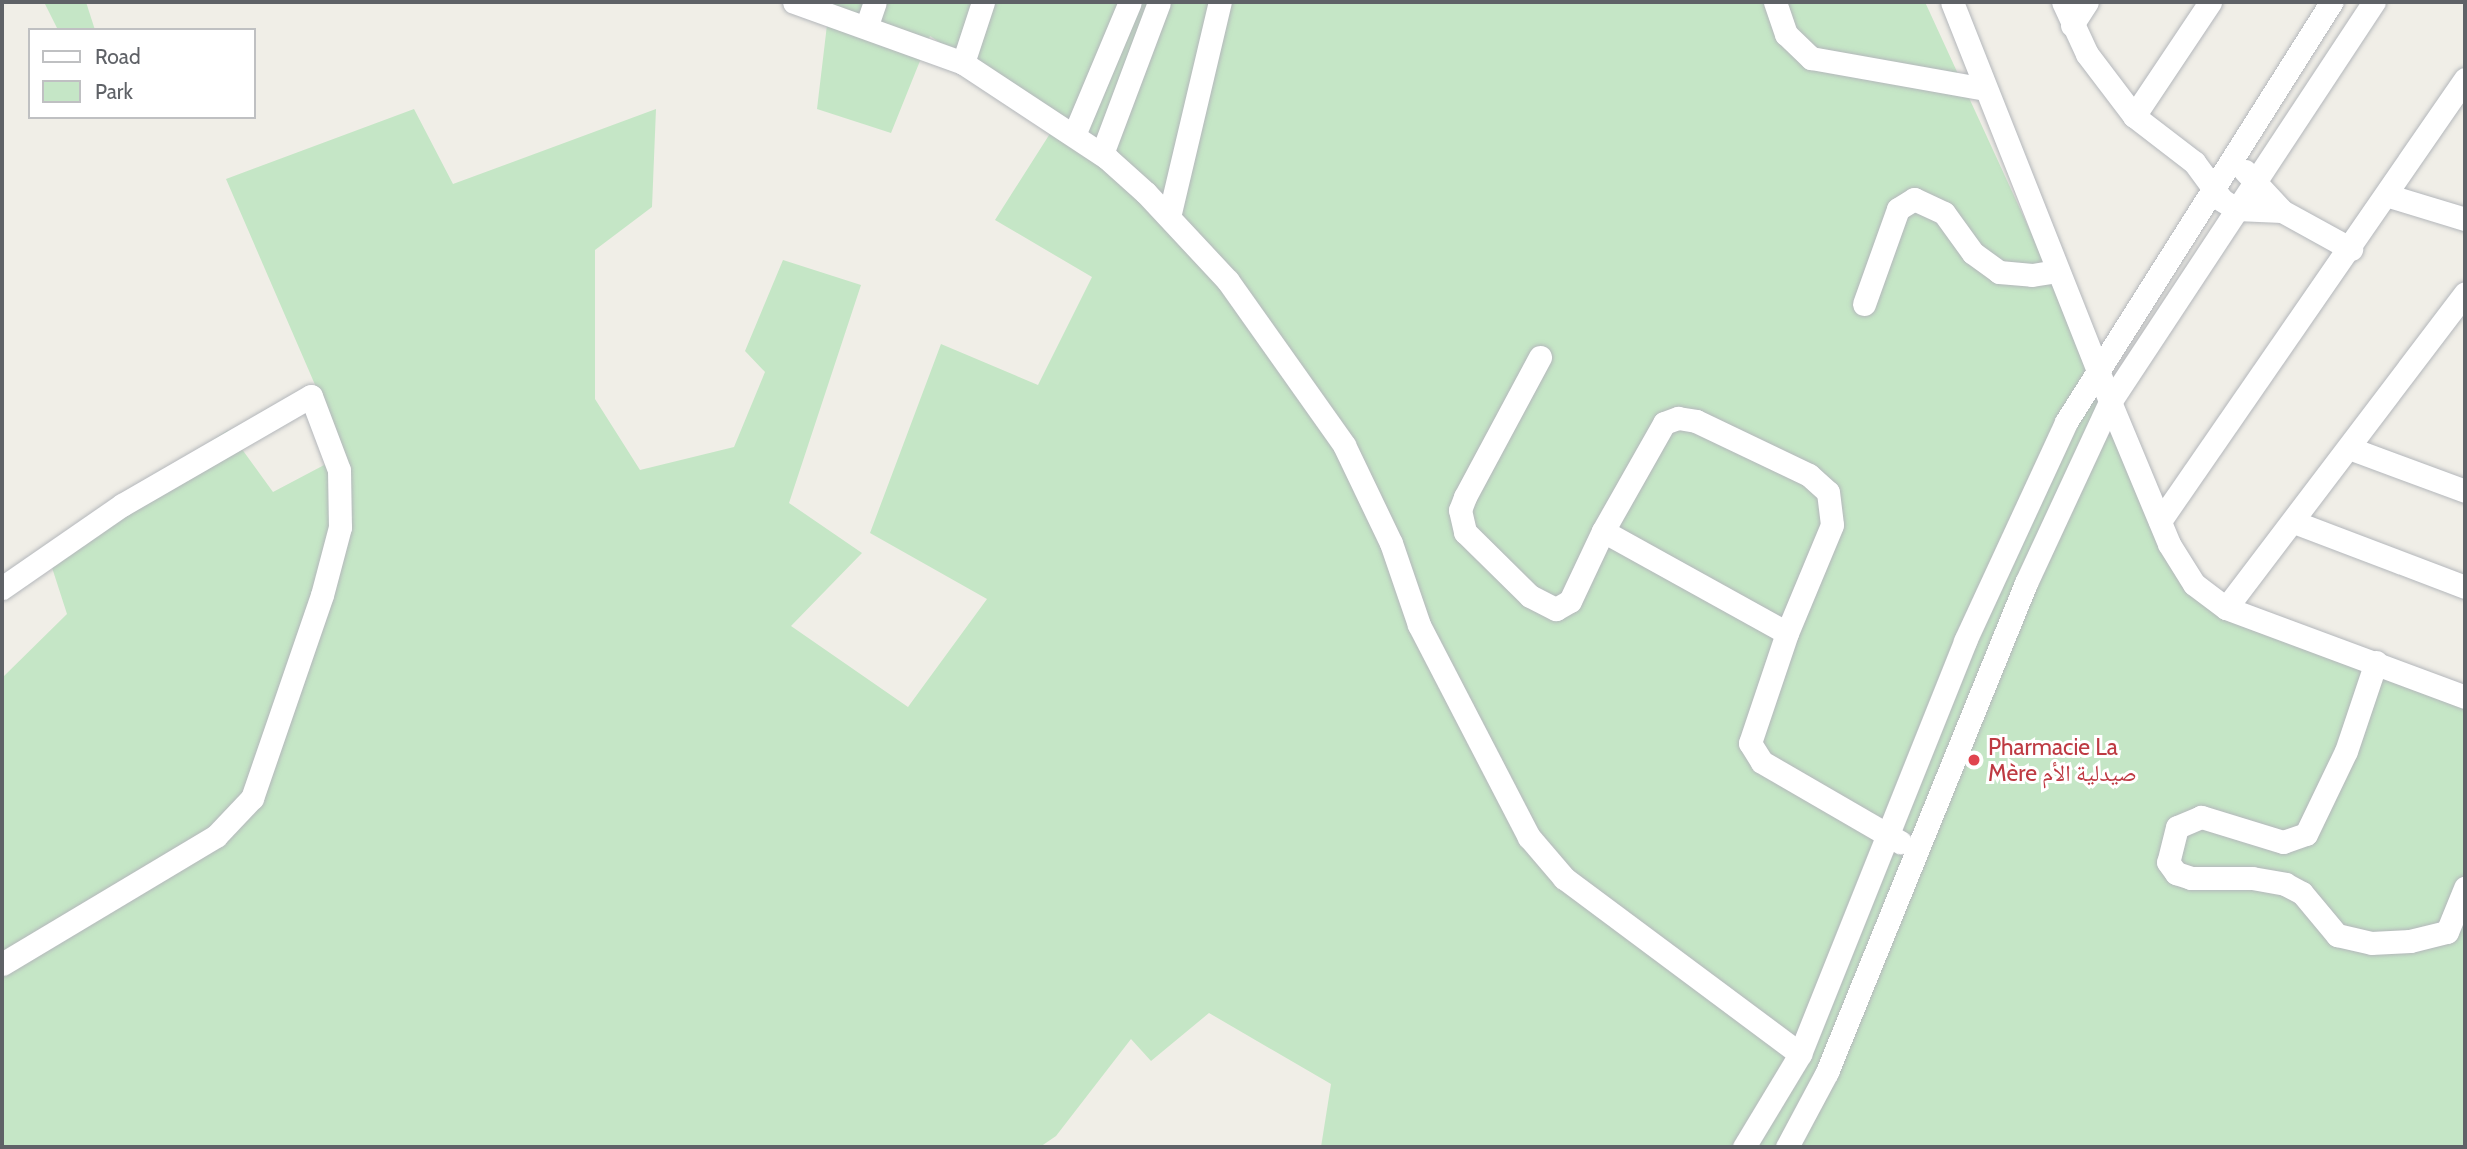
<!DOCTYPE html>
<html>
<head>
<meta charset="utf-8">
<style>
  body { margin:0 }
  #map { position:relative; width:2467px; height:1149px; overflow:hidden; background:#f0eee7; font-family:Cabin,"Noto Naskh Arabic",sans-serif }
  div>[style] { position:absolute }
  .green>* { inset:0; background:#c5e6c6 }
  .roads { filter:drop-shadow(0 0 2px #b4b7bb) drop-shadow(0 0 2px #b4b7bb) }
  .minor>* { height:23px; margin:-11.5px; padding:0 11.5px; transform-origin:11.5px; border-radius:11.5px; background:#fff }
  .dots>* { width:19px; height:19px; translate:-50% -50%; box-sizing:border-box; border:4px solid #fff; border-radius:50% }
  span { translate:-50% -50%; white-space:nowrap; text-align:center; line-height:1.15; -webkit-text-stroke:6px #fff; paint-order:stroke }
  .health-label { font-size:23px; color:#be3a42 }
  .left { translate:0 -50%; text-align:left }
  .frame { position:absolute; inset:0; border:4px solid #5f6267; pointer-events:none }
  .legend { position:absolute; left:28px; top:28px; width:228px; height:91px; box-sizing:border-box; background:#fff; border:2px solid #bfc0c2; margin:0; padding:9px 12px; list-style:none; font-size:21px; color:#5f6267 }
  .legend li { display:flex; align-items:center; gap:14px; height:35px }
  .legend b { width:35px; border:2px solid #bfc0c2 }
</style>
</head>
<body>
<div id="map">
  <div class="green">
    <i style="clip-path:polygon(44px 2px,86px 2px,95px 30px,58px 30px)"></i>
    <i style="clip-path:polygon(814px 2px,1925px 2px,2201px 603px,2465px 708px,2465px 1147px,1321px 1147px,1331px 1084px,1209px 1013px,1151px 1061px,1131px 1039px,1056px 1136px,1040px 1147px,2px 1147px,2px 678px,67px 614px,46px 549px,228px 430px,273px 492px,345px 454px,226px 179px,414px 109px,453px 184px,656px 109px,652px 207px,595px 250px,595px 399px,640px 470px,734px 447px,765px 372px,745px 351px,783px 260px,861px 285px,789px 503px,862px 553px,791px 626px,908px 707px,987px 599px,870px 533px,941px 344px,1038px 385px,1092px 277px,995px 220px,1058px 121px,930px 36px,891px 133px,817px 109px,829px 8px)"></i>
  </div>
  <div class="roads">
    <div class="minor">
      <i style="left:794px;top:2px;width:180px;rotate:19.8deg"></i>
      <i style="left:963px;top:63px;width:173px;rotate:33.4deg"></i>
      <i style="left:1107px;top:158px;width:52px;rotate:41.9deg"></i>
      <i style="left:1146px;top:193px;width:120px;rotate:47deg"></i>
      <i style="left:1228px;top:281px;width:201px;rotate:54.7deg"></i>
      <i style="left:1344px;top:445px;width:109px;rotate:64.4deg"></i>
      <i style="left:1391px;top:543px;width:87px;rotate:71.1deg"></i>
      <i style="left:1419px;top:625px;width:239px;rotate:62.6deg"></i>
      <i style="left:1529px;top:837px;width:54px;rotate:49.5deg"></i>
      <i style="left:1564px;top:878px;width:294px;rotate:36.7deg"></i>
      <i style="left:1775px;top:2px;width:34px;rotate:71deg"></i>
      <i style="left:1786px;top:34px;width:35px;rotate:44deg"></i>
      <i style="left:1811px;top:58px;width:177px;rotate:10.1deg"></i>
      <i style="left:1952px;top:2px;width:430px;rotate:68.4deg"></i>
      <i style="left:2110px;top:402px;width:154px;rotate:67.4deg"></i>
      <i style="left:2169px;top:544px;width:47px;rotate:58deg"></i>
      <i style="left:2194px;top:584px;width:40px;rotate:37deg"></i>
      <i style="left:2226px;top:608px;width:255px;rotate:20.4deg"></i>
      <i style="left:2063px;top:2px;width:57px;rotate:65.2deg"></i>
      <i style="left:2087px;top:54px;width:78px;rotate:52.8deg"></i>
      <i style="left:2134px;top:116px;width:76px;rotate:37.5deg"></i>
      <i style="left:2194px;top:162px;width:47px;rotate:53.6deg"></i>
      <i style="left:2222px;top:200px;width:17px;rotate:33deg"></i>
      <i style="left:2236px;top:209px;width:46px;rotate:2.5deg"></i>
      <i style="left:867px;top:25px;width:24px;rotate:-71deg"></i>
      <i style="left:2072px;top:25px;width:27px;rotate:-57deg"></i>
      <i style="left:963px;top:63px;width:64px;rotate:-71.8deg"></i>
      <i style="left:2134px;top:116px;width:137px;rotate:-56.3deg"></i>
      <i style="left:1074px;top:135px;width:144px;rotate:-67.2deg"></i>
      <i style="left:1102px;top:154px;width:162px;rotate:-69.4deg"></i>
      <i style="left:2245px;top:171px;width:54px;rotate:47.2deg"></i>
      <i style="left:2282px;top:211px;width:79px;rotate:28.8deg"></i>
      <i style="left:2386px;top:195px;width:83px;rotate:16.9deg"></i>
      <i style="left:1169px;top:217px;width:221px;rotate:-76.7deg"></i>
      <i style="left:1864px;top:304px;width:101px;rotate:-70.3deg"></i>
      <i style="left:1898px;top:209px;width:19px;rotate:-32deg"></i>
      <i style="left:1914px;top:199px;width:33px;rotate:25deg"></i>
      <i style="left:1944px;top:213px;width:49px;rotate:54.1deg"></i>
      <i style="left:1973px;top:253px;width:32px;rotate:36deg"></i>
      <i style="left:1999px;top:272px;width:33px;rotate:5deg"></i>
      <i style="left:2032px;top:275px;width:26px;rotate:-9deg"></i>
      <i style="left:1540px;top:357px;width:159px;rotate:118.2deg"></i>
      <i style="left:1465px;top:497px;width:14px;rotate:111deg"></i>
      <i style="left:1460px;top:510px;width:23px;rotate:77deg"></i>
      <i style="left:1465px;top:532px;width:91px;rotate:44.6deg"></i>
      <i style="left:1530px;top:596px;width:29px;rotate:27deg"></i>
      <i style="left:1556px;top:609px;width:16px;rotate:-30deg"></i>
      <i style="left:1570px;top:601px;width:77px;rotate:-64.8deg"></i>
      <i style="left:1603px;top:531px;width:124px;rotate:-60.5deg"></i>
      <i style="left:1664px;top:423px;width:15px;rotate:-20deg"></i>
      <i style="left:1678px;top:418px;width:18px;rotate:9deg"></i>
      <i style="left:1696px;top:421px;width:125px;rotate:25.5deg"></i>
      <i style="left:1809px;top:475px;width:25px;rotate:42deg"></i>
      <i style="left:1828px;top:492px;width:33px;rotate:83deg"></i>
      <i style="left:1832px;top:525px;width:117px;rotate:112.6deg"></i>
      <i style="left:1787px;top:633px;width:116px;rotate:108.6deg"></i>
      <i style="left:1750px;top:743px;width:22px;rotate:58deg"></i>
      <i style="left:1762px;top:762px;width:160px;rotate:30.1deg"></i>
      <i style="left:2349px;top:448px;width:124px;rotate:20.3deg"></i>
      <i style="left:2160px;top:521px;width:537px;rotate:-55.39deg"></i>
      <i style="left:2294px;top:522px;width:183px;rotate:20.8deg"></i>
      <i style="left:1603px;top:531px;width:210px;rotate:29deg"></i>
      <i style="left:2px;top:588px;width:146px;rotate:-34.7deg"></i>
      <i style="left:122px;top:505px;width:218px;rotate:-30deg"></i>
      <i style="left:311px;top:396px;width:79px;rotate:69.3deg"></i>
      <i style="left:339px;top:470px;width:57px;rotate:89deg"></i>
      <i style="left:340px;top:527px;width:70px;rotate:104.8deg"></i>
      <i style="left:322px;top:595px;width:215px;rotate:109deg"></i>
      <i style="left:252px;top:798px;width:52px;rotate:133.5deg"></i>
      <i style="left:216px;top:836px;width:249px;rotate:149.1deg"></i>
      <i style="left:2226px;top:608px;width:395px;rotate:-52.8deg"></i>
      <i style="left:2376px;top:662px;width:94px;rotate:108.6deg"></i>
      <i style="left:2346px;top:751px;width:92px;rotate:115.7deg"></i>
      <i style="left:2306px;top:834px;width:24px;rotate:161deg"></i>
      <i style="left:2283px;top:842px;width:86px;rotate:-163deg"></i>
      <i style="left:2201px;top:817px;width:26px;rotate:157deg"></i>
      <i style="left:2177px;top:827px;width:36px;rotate:104deg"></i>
      <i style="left:2168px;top:862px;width:14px;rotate:54deg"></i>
      <i style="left:2176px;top:873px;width:16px;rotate:18deg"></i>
      <i style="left:2191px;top:878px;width:61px"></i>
      <i style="left:2252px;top:878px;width:34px;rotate:10deg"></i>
      <i style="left:2285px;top:884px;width:19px;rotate:28deg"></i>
      <i style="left:2302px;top:893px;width:55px;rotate:50.2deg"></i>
      <i style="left:2337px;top:935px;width:35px;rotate:13deg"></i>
      <i style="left:2371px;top:943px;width:39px;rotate:-3deg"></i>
      <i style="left:2410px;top:941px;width:38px;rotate:-14deg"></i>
      <i style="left:2447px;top:932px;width:48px;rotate:-67.8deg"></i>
      <i style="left:1744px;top:1147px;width:109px;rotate:-58.9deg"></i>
      <i style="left:1800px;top:1054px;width:445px;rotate:-68.2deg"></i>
      <i style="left:1965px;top:641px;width:241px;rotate:-65.2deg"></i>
      <i style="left:2066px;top:422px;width:497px;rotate:-57.7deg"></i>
      <i style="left:1787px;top:1147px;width:85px;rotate:-61.9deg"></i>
      <i style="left:1827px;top:1072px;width:528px;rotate:-67.86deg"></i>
      <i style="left:2026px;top:583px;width:200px;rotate:-65.1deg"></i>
      <i style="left:2110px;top:402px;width:479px;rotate:-56.6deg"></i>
    </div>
  </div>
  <div class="dots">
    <i style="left:1974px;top:760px;background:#e0444e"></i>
  </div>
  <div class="health-label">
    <span class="left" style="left:1988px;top:760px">Pharmacie La<br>Mère صيدلية الأم</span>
  </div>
  <div class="frame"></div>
  <ul class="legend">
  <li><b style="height:9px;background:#fff"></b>Road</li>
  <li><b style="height:19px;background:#c5e6c6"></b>Park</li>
  </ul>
</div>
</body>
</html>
